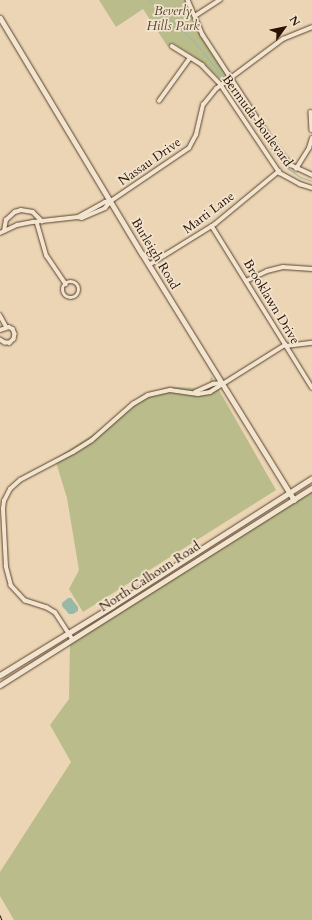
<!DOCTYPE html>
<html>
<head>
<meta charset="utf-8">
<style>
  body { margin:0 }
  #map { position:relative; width:312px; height:920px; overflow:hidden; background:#ebd5b4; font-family:Cardo,serif }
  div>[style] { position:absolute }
  .green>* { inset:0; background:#babd8b }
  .water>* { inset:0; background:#99b9a8 }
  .stream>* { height:1px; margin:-0.5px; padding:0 0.5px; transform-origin:0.5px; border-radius:0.5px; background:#99b9a8 }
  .roads { filter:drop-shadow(0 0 1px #5a4330) drop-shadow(0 0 1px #5a4330) }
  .street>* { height:3.5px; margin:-1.75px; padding:0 1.75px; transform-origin:1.75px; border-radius:1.75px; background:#f2e4ce }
  .street>.ring { margin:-1.75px; padding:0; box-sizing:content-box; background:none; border:3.5px solid #f2e4ce; border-radius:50% }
  .secondary>* { height:5px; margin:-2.5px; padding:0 2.5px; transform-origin:2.5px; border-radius:2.5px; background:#f2e4ce }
  .rail>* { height:1px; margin-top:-0.5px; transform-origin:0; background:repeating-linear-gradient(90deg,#2a1204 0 7px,transparent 0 14px) }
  span { translate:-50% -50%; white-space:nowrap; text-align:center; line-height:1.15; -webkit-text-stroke:3.5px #f2e4ce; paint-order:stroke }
  .park-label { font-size:13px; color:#55452c; font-style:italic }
  .street-label { font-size:13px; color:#2a1204 }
  .north { position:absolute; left:264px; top:8px; width:40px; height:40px; -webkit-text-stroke:3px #f2e4ce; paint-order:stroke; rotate:57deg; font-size:11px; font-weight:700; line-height:16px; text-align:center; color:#2a1204 }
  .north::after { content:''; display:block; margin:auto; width:14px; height:18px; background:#2a1204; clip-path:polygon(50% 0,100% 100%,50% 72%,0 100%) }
</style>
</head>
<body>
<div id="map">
  <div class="green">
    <i style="clip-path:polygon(99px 0,186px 0,199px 31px,228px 76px,222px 81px,205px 64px,189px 53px,173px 43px,168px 47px,143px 9px,116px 27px)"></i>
    <i style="clip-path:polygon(211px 376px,276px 490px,83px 612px,69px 589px,79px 570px,67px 498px,55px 459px,98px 431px,142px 395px,169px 387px,201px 388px,210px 383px)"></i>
    <i style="clip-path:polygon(312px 492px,312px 920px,14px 920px,0 896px,0 872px,71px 762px,50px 725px,69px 699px,70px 644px,220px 548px)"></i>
  </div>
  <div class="water">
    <i style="clip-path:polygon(68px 598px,71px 598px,78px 607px,78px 611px,73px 614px,69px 614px,62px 606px,62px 603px)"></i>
  </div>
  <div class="stream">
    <i style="left:149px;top:0;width:61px;rotate:42.3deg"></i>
    <i style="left:194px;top:41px;width:50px;rotate:51.5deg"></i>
    <i style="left:227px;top:83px;width:99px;rotate:55.7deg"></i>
    <i style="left:283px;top:165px;width:21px;rotate:35deg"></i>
    <i style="left:300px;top:177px;width:13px;rotate:18deg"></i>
  </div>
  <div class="roads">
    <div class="street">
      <i style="left:188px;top:0;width:38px;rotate:67deg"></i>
      <i style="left:203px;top:35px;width:137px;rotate:56.9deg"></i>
      <i style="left:278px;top:150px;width:20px;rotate:49deg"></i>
      <i style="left:291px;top:165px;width:23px;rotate:25deg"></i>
      <i style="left:195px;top:16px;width:30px;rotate:-33deg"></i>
      <i style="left:172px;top:46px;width:36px;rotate:32deg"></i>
      <i style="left:202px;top:65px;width:28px;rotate:46deg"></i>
      <i style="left:221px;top:85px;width:106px;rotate:56.2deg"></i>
      <i style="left:280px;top:173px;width:23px;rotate:29deg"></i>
      <i style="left:300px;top:184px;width:13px;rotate:18deg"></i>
      <i style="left:159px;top:101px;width:53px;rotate:-54.2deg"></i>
      <i style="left:311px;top:112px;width:18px;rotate:87deg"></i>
      <i style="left:296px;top:169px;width:25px;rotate:-58deg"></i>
      <i style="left:309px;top:148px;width:10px;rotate:-73deg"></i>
      <i style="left:78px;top:217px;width:31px;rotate:-29deg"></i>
      <i style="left:105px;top:202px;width:5px;rotate:-11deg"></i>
      <i style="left:37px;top:222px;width:35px;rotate:74deg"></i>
      <i style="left:47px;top:256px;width:34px;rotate:56deg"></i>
      <i style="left:212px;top:226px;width:190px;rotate:58.2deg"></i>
      <i style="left:4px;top:231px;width:11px;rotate:-80deg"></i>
      <i style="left:6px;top:220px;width:12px;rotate:-42deg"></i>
      <i style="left:15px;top:212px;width:6px;rotate:-18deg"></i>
      <i style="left:21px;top:210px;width:12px;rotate:9deg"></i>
      <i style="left:33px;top:212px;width:13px;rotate:45deg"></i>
      <i style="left:0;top:233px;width:19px;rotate:-25deg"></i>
      <i style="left:17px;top:225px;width:16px;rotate:-11deg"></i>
      <i style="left:33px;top:222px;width:45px;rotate:-6.3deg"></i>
      <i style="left:78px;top:217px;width:4px;rotate:14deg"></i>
      <i style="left:82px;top:218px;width:25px;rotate:-23deg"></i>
      <i style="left:105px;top:208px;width:9px;rotate:-49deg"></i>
      <i style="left:111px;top:201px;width:94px;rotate:-34.2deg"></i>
      <i style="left:189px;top:148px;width:15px;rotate:-62deg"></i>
      <i style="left:196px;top:135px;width:31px;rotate:-77deg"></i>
      <i style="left:203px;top:105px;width:21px;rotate:-51deg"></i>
      <i style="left:216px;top:89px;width:84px;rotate:-36.7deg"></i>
      <i style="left:283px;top:39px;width:31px;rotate:-22deg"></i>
      <i style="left:149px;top:265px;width:78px;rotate:-31.8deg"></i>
      <i style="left:215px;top:224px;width:83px;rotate:-39.6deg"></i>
      <i style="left:246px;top:281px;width:23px;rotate:-25deg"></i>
      <i style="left:267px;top:271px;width:16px;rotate:-14deg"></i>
      <i style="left:283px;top:267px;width:29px;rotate:4deg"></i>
      <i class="ring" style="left:63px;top:282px;width:12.5px;height:12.5px"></i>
      <i style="left:0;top:315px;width:13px;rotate:61deg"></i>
      <i style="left:0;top:330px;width:9px;rotate:-18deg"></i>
      <i style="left:9px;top:327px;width:4px;rotate:27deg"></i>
      <i style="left:13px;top:329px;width:5px;rotate:68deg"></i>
      <i style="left:15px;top:334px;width:5px;rotate:101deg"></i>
      <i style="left:14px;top:339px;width:6px;rotate:135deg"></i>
      <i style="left:10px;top:343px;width:5px;rotate:180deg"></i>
      <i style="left:5px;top:343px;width:6px;rotate:-149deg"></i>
      <i style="left:286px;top:346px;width:26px;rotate:-7deg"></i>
      <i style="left:195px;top:392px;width:20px;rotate:-24deg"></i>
      <i style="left:213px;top:384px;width:8px;rotate:-7deg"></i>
      <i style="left:72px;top:639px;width:31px;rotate:-123deg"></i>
      <i style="left:55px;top:613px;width:9px;rotate:-148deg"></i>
      <i style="left:47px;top:608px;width:23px;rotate:-162deg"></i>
      <i style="left:25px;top:601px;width:21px;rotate:-133deg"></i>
      <i style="left:11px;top:586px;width:20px;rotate:-105deg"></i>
      <i style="left:6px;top:567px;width:58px;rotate:-93deg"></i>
      <i style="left:3px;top:509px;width:8px;rotate:-83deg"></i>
      <i style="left:4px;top:501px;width:13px;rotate:-63deg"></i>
      <i style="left:10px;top:489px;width:13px;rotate:-42deg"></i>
      <i style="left:20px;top:480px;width:60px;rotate:-27.8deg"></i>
      <i style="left:73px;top:452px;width:22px;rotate:-32deg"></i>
      <i style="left:92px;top:440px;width:55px;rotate:-41.3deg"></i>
      <i style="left:133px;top:404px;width:17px;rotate:-31deg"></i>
      <i style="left:148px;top:395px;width:23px;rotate:-13deg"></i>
      <i style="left:170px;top:390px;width:28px;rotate:8deg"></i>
      <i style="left:198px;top:394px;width:12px;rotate:-9deg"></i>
      <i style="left:210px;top:392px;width:89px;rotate:-32.1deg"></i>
    </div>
    <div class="secondary">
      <i style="left:0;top:18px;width:275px;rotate:59deg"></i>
      <i style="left:142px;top:254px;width:289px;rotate:58.3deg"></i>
      <i style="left:0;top:675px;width:132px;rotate:-31.6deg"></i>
      <i style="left:112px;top:606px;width:237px;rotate:-32.6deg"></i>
      <i style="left:0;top:685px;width:369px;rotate:-32.3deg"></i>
    </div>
  </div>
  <div class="rail">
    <i style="left:0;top:915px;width:5px;rotate:68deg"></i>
  </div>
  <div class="park-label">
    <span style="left:173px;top:19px">Beverly<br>Hills Park</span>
  </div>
  <div class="street-label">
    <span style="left:257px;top:121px;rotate:54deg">Bermuda Boulevard</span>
    <span style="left:150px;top:162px;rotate:-35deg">Nassau Drive</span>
    <span style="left:209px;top:213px;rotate:-37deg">Marti Lane</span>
    <span style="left:155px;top:254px;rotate:59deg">Burleigh Road</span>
    <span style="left:271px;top:302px;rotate:59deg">Brooklawn Drive</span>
    <span style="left:150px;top:577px;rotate:-33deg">North Calhoun Road</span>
  </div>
  <div class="north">N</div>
</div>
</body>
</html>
